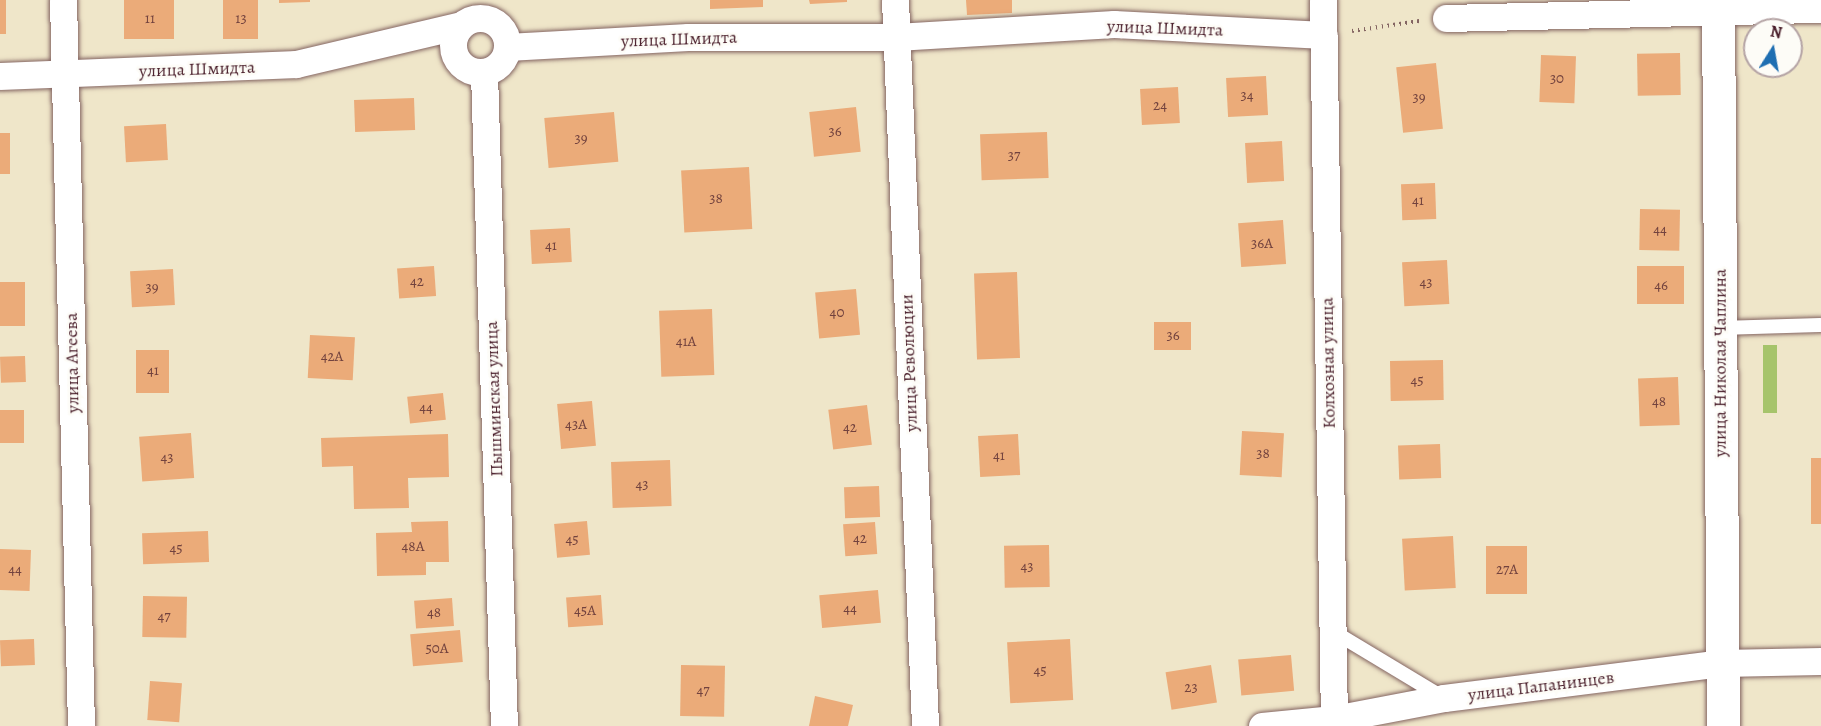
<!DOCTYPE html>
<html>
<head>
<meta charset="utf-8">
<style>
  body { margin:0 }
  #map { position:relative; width:1821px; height:726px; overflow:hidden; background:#efe6c9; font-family:Alegreya,serif }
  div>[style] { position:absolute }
  .green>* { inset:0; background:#a6c46b; transform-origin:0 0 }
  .building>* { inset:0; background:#ebab79; transform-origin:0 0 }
  .path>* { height:4px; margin-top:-2px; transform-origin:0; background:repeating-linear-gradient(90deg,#846562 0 1.5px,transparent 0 6px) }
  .roads { filter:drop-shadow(0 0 2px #846562) drop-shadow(0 0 2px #846562) }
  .lane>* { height:14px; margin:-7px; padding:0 7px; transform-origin:7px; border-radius:7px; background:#fff }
  .street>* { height:27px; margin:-13.5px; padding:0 13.5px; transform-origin:13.5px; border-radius:13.5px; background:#fff }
  .street>.ring { margin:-13.5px; padding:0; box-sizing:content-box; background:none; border:27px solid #fff; border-radius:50% }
  .secondary>* { height:33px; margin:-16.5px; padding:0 16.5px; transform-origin:16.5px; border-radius:16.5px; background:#fff }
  span { translate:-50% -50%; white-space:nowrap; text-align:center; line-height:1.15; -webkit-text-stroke:5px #fdfcf7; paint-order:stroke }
  .number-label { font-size:15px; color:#72423e }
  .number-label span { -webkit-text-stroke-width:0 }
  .street-label { font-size:18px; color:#4a1f2b }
  .north { position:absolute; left:1743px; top:18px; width:60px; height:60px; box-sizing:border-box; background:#fdfcf7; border:2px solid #b5a4a5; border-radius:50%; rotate:11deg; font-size:16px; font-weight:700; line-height:24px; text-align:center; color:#4a1f2b }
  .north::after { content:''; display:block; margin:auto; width:21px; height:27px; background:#1f6fb2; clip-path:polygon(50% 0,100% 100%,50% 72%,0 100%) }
</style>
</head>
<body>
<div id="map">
  <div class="green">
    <i style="left:1763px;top:345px;width:14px;height:68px"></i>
  </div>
  <div class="building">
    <i style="left:0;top:0;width:6px;height:34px"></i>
    <i style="left:124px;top:0;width:50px;height:39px"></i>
    <i style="left:223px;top:0;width:35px;height:39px"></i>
    <i style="clip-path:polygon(279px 0,310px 0,310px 2px,279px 3px)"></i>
    <i style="clip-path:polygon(710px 0,763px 0,763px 7px,710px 9px)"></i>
    <i style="clip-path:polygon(809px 0,847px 0,847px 2px,810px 4px)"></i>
    <i style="clip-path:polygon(966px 0,1012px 0,1012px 13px,967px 15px)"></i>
    <i style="left:1680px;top:53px;width:42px;height:43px;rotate:89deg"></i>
    <i style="left:1541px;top:55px;width:35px;height:47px;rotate:2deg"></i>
    <i style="left:1436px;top:63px;width:66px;height:40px;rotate:84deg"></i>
    <i style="left:1266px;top:76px;width:39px;height:40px;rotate:87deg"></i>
    <i style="left:1178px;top:87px;width:36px;height:38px;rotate:87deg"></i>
    <i style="left:414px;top:98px;width:32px;height:60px;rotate:88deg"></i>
    <i style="left:856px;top:107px;width:45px;height:47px;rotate:84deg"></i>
    <i style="left:614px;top:112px;width:50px;height:70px;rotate:85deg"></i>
    <i style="left:166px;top:124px;width:36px;height:42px;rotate:87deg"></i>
    <i style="left:1047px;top:132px;width:46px;height:67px;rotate:88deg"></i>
    <i style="left:0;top:133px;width:10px;height:41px"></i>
    <i style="left:1282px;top:141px;width:40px;height:37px;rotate:87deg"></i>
    <i style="left:749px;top:167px;width:62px;height:68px;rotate:87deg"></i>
    <i style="left:1435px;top:183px;width:36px;height:34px;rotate:88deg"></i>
    <i style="left:1640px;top:209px;width:40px;height:41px;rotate:1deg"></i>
    <i style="left:1283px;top:220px;width:44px;height:45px;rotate:86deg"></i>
    <i style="left:570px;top:228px;width:34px;height:40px;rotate:87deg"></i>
    <i style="left:1447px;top:260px;width:44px;height:45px;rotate:87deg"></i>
    <i style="left:434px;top:266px;width:30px;height:37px;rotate:86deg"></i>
    <i style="left:1684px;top:266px;width:38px;height:47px;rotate:90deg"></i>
    <i style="left:173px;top:269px;width:36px;height:43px;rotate:87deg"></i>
    <i style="left:1017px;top:272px;width:86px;height:43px;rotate:88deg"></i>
    <i style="left:0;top:282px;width:25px;height:44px"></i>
    <i style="left:856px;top:289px;width:46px;height:41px;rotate:85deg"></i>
    <i style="left:712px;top:309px;width:66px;height:53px;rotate:88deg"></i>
    <i style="left:1154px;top:322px;width:37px;height:28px"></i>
    <i style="left:310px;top:335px;width:45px;height:43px;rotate:3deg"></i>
    <i style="left:136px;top:350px;width:33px;height:43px"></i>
    <i style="left:25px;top:356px;width:26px;height:25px;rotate:88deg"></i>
    <i style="left:1443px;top:360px;width:40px;height:53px;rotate:89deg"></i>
    <i style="left:1678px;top:377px;width:48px;height:40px;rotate:88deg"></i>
    <i style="left:443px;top:393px;width:27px;height:36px;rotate:84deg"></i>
    <i style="left:592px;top:401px;width:45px;height:35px;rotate:85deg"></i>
    <i style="left:867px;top:405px;width:40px;height:39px;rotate:83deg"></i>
    <i style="left:24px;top:410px;width:33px;height:24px;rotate:90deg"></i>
    <i style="left:1242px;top:431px;width:42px;height:44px;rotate:3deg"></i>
    <i style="left:191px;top:433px;width:45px;height:52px;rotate:86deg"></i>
    <i style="clip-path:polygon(448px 434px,449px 477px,408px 478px,409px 508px,354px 509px,353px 466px,322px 467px,321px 438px)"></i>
    <i style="left:1018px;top:434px;width:41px;height:40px;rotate:87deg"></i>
    <i style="left:1440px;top:444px;width:34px;height:42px;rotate:88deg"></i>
    <i style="left:1811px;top:458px;width:10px;height:66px"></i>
    <i style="left:670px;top:460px;width:46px;height:59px;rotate:88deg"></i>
    <i style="left:879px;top:486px;width:31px;height:35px;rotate:88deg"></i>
    <i style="clip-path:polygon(448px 521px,449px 562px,426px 562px,426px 575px,377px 576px,376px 533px,412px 532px,411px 522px)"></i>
    <i style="left:587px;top:521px;width:34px;height:33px;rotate:85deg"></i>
    <i style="left:875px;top:522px;width:32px;height:32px;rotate:86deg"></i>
    <i style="left:208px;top:531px;width:31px;height:66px;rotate:88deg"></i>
    <i style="left:1453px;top:536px;width:52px;height:51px;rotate:87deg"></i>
    <i style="left:1049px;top:545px;width:42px;height:45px;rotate:89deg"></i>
    <i style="left:1486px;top:546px;width:41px;height:48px"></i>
    <i style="left:0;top:549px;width:31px;height:41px;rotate:2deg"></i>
    <i style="left:878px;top:590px;width:33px;height:59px;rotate:85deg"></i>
    <i style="left:601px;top:595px;width:30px;height:35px;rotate:86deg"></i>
    <i style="left:143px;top:596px;width:44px;height:41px;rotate:1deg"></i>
    <i style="left:452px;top:598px;width:28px;height:38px;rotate:86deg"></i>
    <i style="left:460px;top:630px;width:32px;height:50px;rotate:85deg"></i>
    <i style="left:34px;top:639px;width:26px;height:34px;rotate:88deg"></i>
    <i style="left:1070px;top:639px;width:61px;height:63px;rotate:87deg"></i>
    <i style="left:1291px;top:655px;width:36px;height:53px;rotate:85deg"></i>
    <i style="left:681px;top:665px;width:44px;height:51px;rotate:1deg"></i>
    <i style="left:1211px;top:665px;width:38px;height:46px;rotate:81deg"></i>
    <i style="left:150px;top:681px;width:32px;height:39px;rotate:4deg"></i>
    <i style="clip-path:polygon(815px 696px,853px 705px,848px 726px,809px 726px)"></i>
  </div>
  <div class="path">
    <i style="left:1352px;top:31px;width:68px;rotate:-8.5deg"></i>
  </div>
  <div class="roads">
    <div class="lane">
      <i style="left:1719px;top:328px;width:102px;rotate:-1.7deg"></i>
      <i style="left:1331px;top:630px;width:130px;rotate:31.1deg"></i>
    </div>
    <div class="street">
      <i style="left:63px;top:0;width:726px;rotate:88.58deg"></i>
      <i style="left:895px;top:0;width:727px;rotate:87.63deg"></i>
      <i style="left:1323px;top:0;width:726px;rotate:89.13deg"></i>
      <i class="ring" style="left:453px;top:18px;width:27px;height:27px"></i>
      <i style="left:1446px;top:18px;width:375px;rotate:-1.4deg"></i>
      <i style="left:507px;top:47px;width:181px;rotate:-3.2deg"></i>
      <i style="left:688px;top:37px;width:208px"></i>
      <i style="left:896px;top:37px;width:218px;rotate:-3.4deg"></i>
      <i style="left:1114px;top:24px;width:210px;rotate:3deg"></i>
      <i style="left:484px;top:73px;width:653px;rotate:88.25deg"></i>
      <i style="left:0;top:76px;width:296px;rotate:-2.3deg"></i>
      <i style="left:296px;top:64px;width:170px;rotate:-13.3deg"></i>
      <i style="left:1262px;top:726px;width:72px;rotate:-5.6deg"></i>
      <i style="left:1334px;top:719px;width:112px;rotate:-10.8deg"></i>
      <i style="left:1444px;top:698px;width:279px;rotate:-7.2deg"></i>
      <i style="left:1721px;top:663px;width:100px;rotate:-1.1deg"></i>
    </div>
    <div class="secondary">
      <i style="left:1718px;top:0;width:726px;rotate:89.61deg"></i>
    </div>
  </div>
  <div class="number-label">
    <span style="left:150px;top:19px">11</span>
    <span style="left:241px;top:19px">13</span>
    <span style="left:1557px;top:79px">30</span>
    <span style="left:1247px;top:96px">34</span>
    <span style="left:1419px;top:98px">39</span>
    <span style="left:1160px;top:106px">24</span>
    <span style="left:835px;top:132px">36</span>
    <span style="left:581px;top:139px">39</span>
    <span style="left:1014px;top:156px">37</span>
    <span style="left:716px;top:199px">38</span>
    <span style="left:1418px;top:201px">41</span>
    <span style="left:1660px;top:230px">44</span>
    <span style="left:1262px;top:244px">36А</span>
    <span style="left:551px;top:246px">41</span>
    <span style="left:417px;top:282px">42</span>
    <span style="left:1426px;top:283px">43</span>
    <span style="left:1661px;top:286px">46</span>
    <span style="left:152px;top:288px">39</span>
    <span style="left:837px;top:313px">40</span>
    <span style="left:1173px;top:336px">36</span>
    <span style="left:686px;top:342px">41А</span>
    <span style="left:332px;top:357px">42А</span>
    <span style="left:153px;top:371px">41</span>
    <span style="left:1417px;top:381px">45</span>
    <span style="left:1659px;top:402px">48</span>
    <span style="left:426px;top:408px">44</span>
    <span style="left:576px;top:425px">43А</span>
    <span style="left:850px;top:428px">42</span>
    <span style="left:1263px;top:454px">38</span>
    <span style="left:999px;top:456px">41</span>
    <span style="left:167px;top:458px">43</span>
    <span style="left:642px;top:485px">43</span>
    <span style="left:860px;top:539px">42</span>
    <span style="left:572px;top:540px">45</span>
    <span style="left:413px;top:547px">48А</span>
    <span style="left:176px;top:549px">45</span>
    <span style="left:1027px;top:567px">43</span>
    <span style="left:15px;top:570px">44</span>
    <span style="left:1507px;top:570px">27А</span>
    <span style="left:850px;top:609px">44</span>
    <span style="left:585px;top:611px">45А</span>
    <span style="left:434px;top:613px">48</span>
    <span style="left:164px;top:617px">47</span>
    <span style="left:437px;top:649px">50А</span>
    <span style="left:1040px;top:671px">45</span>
    <span style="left:1191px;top:688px">23</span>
    <span style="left:703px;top:691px">47</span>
  </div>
  <div class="street-label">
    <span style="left:1165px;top:28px;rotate:2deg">улица Шмидта</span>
    <span style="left:679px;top:39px;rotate:-2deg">улица Шмидта</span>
    <span style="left:197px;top:69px;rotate:-2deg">улица Шмидта</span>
    <span style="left:72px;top:363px;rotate:-91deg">улица Агеева</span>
    <span style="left:909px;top:363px;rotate:-92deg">улица Революции</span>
    <span style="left:1328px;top:363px;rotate:-91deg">Колхозная улица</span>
    <span style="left:1720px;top:363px;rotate:-90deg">улица Николая Чаплина</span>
    <span style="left:494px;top:399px;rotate:-92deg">Пышминская улица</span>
    <span style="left:1541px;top:686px;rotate:-7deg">улица Папанинцев</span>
  </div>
  <div class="north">N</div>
</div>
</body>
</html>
